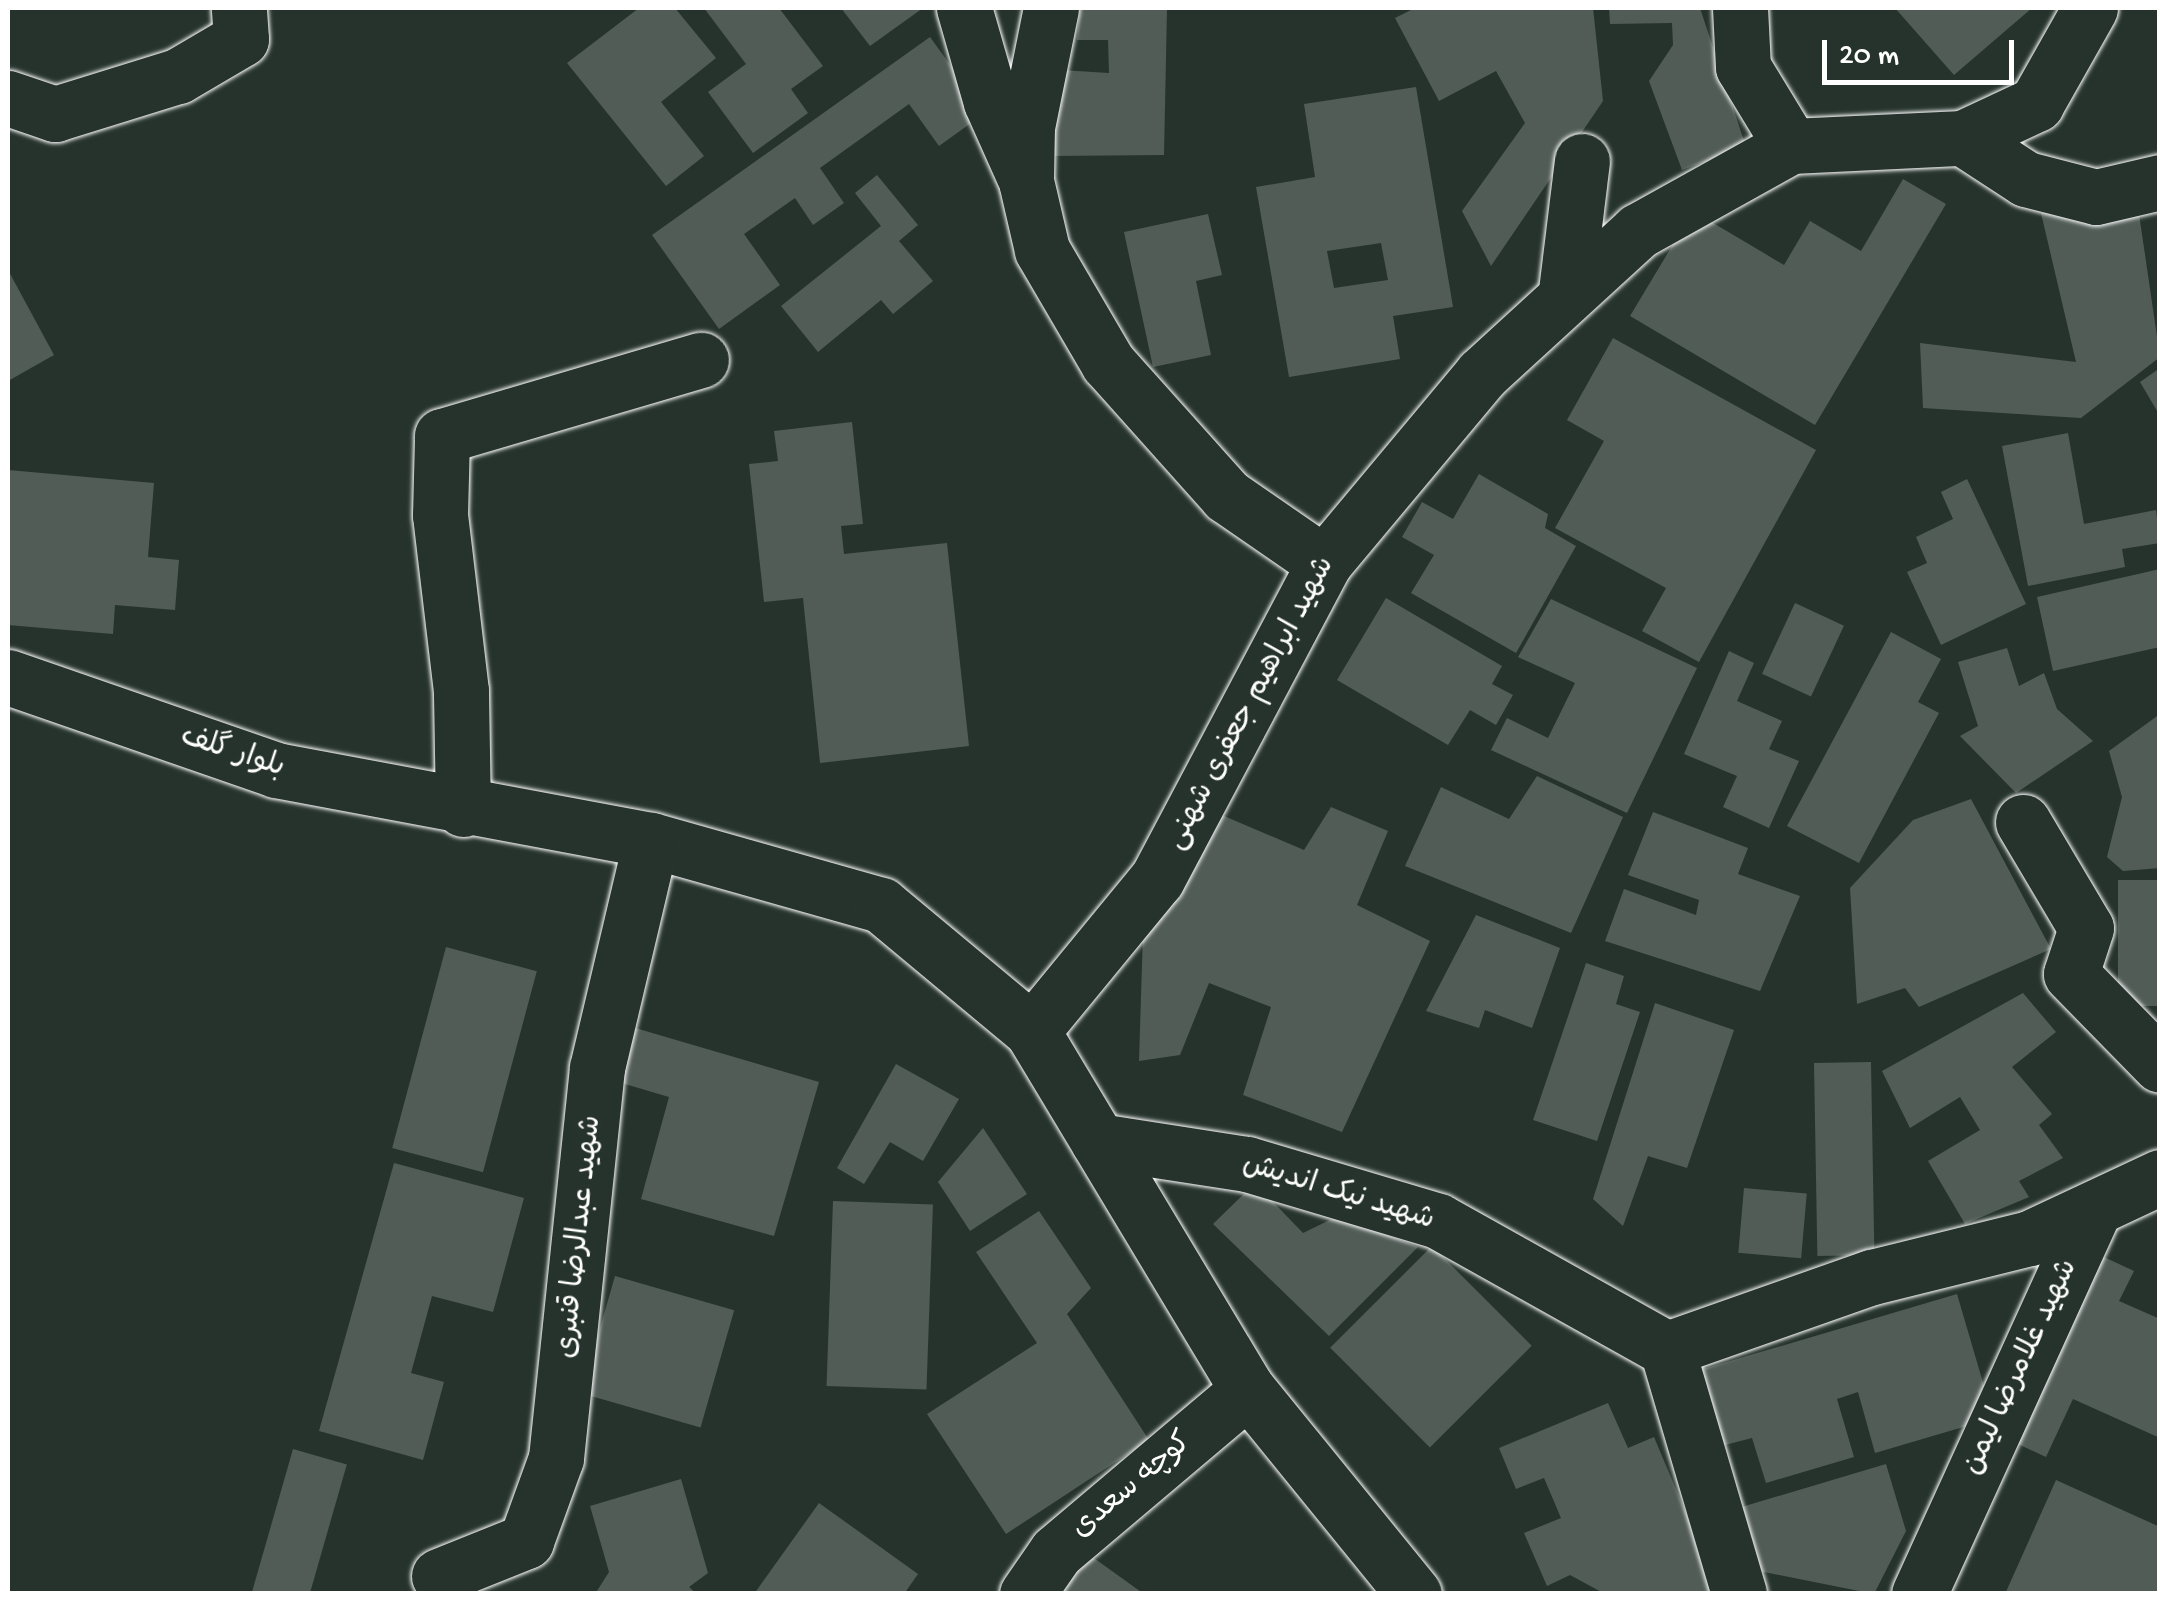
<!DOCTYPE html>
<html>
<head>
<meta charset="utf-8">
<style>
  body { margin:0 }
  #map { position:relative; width:2167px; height:1601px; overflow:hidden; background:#26332d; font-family:"Gochi Hand","Playpen Sans Arabic",sans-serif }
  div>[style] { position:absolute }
  .building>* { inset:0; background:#515c57; transform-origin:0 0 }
  .roads { filter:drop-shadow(0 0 2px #fff) drop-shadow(0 0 2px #fff) }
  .minor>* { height:55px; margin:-27.5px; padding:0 27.5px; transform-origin:27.5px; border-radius:27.5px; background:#26332d }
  span { translate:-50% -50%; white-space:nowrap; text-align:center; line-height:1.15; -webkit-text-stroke:8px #26332d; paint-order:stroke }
  .street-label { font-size:30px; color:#fff }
  .frame { position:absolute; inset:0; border:10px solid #fff; pointer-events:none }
  .scale { position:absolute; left:1822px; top:40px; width:192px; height:45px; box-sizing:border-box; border:5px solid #fff; border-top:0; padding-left:12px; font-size:30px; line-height:35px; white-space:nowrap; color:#fff; -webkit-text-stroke:8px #26332d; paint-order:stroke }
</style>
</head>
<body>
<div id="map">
  <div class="building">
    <i style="clip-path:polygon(639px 8px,675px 8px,716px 58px,661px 102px,704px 156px,666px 186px,567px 63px)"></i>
    <i style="clip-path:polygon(704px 8px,779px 8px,823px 66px,791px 89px,808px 113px,753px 153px,708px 92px,746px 64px)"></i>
    <i style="clip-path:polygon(841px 8px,923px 8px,870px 46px)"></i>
    <i style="clip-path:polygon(1080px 8px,1167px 8px,1164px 155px,1050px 156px,1061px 70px,1109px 73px,1108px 40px,1077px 40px)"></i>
    <i style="clip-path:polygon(1415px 8px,1593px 8px,1603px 101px,1491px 266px,1462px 211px,1525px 123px,1496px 71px,1439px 101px,1395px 18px)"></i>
    <i style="clip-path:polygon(1609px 8px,1700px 8px,1746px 147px,1682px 170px,1649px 81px,1673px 45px,1672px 23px,1610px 24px)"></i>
    <i style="clip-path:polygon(1895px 8px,2032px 8px,1954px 75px)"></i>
    <i style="clip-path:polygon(930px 37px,985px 113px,939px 146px,909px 104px,820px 168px,844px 203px,813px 225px,795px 198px,744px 234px,780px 285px,719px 329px,652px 235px)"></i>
    <i style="clip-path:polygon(evenodd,1416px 87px,1453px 307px,1393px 316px,1400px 359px,1289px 377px,1256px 187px,1315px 177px,1304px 104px,1416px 87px,1381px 243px,1388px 280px,1334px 288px,1327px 251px,1381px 243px)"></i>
    <i style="clip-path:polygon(877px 175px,918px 225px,899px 241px,933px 281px,893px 314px,881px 300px,818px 352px,781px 306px,881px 226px,855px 193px)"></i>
    <i style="clip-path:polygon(1903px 179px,1946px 204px,1815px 425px,1630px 316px,1693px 211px,1784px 265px,1810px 221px,1861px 251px)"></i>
    <i style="clip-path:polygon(2138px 207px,2160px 357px,2081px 418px,1923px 408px,1920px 343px,2076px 362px,2041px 213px)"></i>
    <i style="clip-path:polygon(1208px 214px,1222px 275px,1196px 281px,1211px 355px,1153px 367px,1124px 232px)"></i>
    <i style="clip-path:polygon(8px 270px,54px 355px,8px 381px)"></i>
    <i style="clip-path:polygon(1613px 338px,1816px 450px,1699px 662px,1642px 631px,1666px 588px,1555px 528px,1604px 441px,1567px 420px)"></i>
    <i style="clip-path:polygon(2160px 368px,2160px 416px,2140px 382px)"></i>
    <i style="clip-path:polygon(852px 422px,863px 524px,841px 526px,844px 554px,947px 543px,969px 746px,820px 763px,803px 598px,764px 602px,749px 464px,778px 461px,774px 431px)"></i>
    <i style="clip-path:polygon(2068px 433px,2084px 524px,2156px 510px,2160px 543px,2122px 549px,2125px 567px,2028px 586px,2002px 446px)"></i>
    <i style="clip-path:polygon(8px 470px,154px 483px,148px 557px,179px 560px,175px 610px,115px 605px,113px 634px,8px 625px)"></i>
    <i style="clip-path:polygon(1479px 474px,1548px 514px,1545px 528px,1576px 546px,1516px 653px,1411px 593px,1434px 555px,1402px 537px,1422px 502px,1453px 519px)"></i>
    <i style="clip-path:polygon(1967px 479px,2026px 604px,1941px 645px,1907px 572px,1927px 563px,1916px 537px,1953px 519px,1941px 492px)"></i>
    <i style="clip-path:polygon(2160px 569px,2160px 647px,2053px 671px,2037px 597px)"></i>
    <i style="clip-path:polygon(1386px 598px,1502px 666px,1492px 684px,1513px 695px,1496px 725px,1470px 710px,1448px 745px,1337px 680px)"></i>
    <i style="clip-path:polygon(1551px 599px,1697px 668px,1627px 813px,1491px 750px,1507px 718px,1548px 738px,1575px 683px,1518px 657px)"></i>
    <i style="left:1795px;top:603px;width:54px;height:78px;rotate:25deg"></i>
    <i style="clip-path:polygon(1891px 632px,1941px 659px,1918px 702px,1939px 713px,1859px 863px,1787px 826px)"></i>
    <i style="clip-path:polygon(2007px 648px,2019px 686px,2044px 673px,2057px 709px,2093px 741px,2016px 793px,1960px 736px,1978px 726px,1958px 662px)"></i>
    <i style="clip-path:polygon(1729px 651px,1754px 663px,1737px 701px,1782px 721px,1769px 749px,1799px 761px,1769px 828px,1723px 807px,1737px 776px,1684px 754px)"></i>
    <i style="clip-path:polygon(2160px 714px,2160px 868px,2123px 871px,2107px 857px,2122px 797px,2109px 751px)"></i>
    <i style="clip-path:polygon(1537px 776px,1623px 817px,1571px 933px,1405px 866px,1441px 787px,1509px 819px)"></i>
    <i style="clip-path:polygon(1971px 799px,2051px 949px,1919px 1007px,1905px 988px,1857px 1004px,1850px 888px,1913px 820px)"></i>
    <i style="clip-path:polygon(1331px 807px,1388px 831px,1357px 905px,1430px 941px,1342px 1132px,1243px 1095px,1271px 1007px,1209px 983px,1180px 1055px,1139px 1061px,1143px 933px,1217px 813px,1304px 850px)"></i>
    <i style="clip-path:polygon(1653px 812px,1748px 848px,1738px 874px,1800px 896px,1760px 991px,1605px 941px,1624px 889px,1696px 915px,1699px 900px,1628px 875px)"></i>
    <i style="left:2118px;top:880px;width:42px;height:126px"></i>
    <i style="clip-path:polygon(1476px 915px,1560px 948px,1532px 1028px,1485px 1010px,1479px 1028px,1426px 1011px)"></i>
    <i style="left:446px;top:947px;width:94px;height:208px;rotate:15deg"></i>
    <i style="clip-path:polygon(1586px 963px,1624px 976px,1616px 1004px,1640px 1012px,1597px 1141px,1533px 1120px)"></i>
    <i style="clip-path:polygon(2023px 993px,2056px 1032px,2012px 1067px,2052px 1114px,2039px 1125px,2063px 1158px,2019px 1181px,2029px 1197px,1965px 1224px,1928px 1161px,1980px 1130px,1960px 1097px,1910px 1128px,1882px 1071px)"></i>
    <i style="clip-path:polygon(1655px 1003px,1734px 1030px,1687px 1168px,1648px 1156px,1623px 1226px,1593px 1199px)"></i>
    <i style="clip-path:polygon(625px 1025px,819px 1082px,774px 1236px,641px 1199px,669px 1097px,608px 1079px)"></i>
    <i style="left:1871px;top:1062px;width:193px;height:57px;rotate:89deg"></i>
    <i style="clip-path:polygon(896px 1064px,959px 1099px,923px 1161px,890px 1142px,864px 1184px,837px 1168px)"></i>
    <i style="clip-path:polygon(983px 1128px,1027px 1194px,970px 1231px,938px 1182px)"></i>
    <i style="clip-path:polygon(394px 1163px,524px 1198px,493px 1312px,432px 1296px,411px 1373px,444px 1382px,423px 1460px,319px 1431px)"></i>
    <i style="clip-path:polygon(1255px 1183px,1303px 1233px,1338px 1216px,1418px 1247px,1329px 1336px,1213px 1224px)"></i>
    <i style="left:1744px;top:1188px;width:63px;height:65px;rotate:5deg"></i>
    <i style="left:833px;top:1201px;width:100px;height:185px;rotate:2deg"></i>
    <i style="clip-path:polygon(1039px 1211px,1091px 1288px,1067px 1314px,1149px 1440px,1006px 1534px,927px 1414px,1037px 1343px,976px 1252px)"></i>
    <i style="left:1432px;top:1246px;width:141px;height:144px;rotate:45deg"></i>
    <i style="clip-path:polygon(2091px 1251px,2134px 1271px,2119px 1301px,2160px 1319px,2160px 1438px,2073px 1399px,2046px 1457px,2005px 1438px)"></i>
    <i style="left:615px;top:1276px;width:124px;height:122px;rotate:16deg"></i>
    <i style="clip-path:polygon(1957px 1294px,1984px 1386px,1970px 1425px,1875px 1453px,1858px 1392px,1837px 1399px,1854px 1457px,1766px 1483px,1752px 1438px,1721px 1446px,1700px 1370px)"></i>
    <i style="clip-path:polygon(1608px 1403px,1628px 1448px,1654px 1437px,1720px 1594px,1605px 1594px,1570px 1575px,1547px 1586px,1524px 1533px,1561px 1518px,1544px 1478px,1516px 1489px,1499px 1448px)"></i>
    <i style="left:293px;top:1449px;width:56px;height:150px;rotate:16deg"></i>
    <i style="clip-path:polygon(1886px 1464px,1906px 1531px,1874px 1594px,1754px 1570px,1735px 1509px)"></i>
    <i style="clip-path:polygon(681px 1479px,708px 1573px,689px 1587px,697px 1594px,595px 1594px,609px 1572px,590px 1506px)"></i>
    <i style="clip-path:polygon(2056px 1480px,2160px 1527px,2160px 1594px,2005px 1594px)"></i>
    <i style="clip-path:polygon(819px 1503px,918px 1574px,904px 1594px,754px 1594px)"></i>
    <i style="clip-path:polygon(1084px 1551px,1144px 1594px,1053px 1594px)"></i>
  </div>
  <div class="roads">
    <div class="minor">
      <i style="left:964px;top:8px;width:98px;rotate:74deg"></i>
      <i style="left:991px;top:102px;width:79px;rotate:66deg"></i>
      <i style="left:1051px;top:8px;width:121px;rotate:101.4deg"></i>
      <i style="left:1027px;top:127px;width:54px;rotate:91.1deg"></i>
      <i style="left:1026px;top:181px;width:71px;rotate:76.9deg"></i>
      <i style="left:1042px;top:250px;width:131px;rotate:59.7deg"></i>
      <i style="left:1108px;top:363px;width:178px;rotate:48.2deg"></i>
      <i style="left:1227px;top:496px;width:118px;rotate:34.6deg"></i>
      <i style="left:1740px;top:8px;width:59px;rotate:87.1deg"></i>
      <i style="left:1743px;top:67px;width:92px;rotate:58.7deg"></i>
      <i style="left:8px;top:98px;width:50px;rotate:18.8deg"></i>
      <i style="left:55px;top:114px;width:129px;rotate:-17.2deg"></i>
      <i style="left:178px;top:76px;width:73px;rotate:-30.4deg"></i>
      <i style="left:241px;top:39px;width:31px;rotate:-94deg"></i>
      <i style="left:1963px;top:138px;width:81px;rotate:-25deg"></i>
      <i style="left:2036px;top:104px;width:110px;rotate:-60.6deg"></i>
      <i style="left:1566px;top:291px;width:131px;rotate:-83deg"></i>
      <i style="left:8px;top:677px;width:284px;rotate:19.1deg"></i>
      <i style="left:276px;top:770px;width:381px;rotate:10.6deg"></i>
      <i style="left:651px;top:840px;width:239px;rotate:15.8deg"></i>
      <i style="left:881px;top:905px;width:197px;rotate:39.8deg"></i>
      <i style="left:1032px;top:1031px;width:419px;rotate:59deg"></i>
      <i style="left:1248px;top:1390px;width:263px;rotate:50.9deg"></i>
      <i style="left:463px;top:809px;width:118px;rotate:-91deg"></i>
      <i style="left:461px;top:691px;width:177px;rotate:-96.8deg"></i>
      <i style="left:440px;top:515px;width:79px;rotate:-88.5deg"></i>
      <i style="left:442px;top:436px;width:270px;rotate:-16.4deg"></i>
      <i style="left:2023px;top:822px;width:123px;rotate:59.3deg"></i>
      <i style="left:2086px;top:928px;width:48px;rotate:108.1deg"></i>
      <i style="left:2071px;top:974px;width:127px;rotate:45.6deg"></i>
      <i style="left:1032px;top:1031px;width:197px;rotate:-50.6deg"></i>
      <i style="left:1157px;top:879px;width:357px;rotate:-62.1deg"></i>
      <i style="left:1324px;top:563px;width:246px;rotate:-50.1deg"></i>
      <i style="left:1482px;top:374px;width:212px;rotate:-42.5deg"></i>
      <i style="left:1638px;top:231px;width:175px;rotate:-29.1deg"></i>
      <i style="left:1791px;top:146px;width:172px;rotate:-2.7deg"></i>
      <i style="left:1963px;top:138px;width:75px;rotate:33.1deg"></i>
      <i style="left:2026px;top:179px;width:72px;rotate:14.4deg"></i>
      <i style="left:2096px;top:197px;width:66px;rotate:-13.2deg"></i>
      <i style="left:1098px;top:1141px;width:151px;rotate:8.8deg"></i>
      <i style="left:1247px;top:1164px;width:199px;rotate:16.6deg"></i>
      <i style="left:1438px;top:1221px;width:262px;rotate:29.2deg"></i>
      <i style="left:1667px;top:1349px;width:255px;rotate:73.6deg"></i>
      <i style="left:1667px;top:1349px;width:217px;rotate:-19.4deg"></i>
      <i style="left:1872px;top:1277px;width:163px;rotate:-13.9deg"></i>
      <i style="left:2030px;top:1238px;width:144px;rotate:-25.1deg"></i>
      <i style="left:439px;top:1576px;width:94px;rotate:-21.9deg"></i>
      <i style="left:526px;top:1541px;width:88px;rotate:-70.1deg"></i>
      <i style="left:556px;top:1458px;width:392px;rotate:-84deg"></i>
      <i style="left:597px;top:1068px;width:234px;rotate:-76.7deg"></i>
      <i style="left:1027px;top:1594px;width:51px;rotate:-55.4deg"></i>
      <i style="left:1056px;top:1552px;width:251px;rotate:-40.2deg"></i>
      <i style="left:1919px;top:1594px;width:424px;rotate:-65.5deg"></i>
    </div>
  </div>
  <div class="street-label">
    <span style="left:1252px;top:704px;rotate:-62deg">شهید ابراهیم جعفری شهنی</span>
    <span style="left:232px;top:754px;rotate:18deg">بلوار گلف</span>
    <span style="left:1338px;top:1194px;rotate:17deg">شهید نیک اندیش</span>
    <span style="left:581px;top:1237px;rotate:-84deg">شهید عبدالرضا قنبری</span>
    <span style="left:2022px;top:1368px;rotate:-65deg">شهید غلامرضا لیمن</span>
    <span style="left:1133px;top:1487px;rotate:-40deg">کوچه سعدی</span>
  </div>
  <div class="frame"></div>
  <div class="scale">20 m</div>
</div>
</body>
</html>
